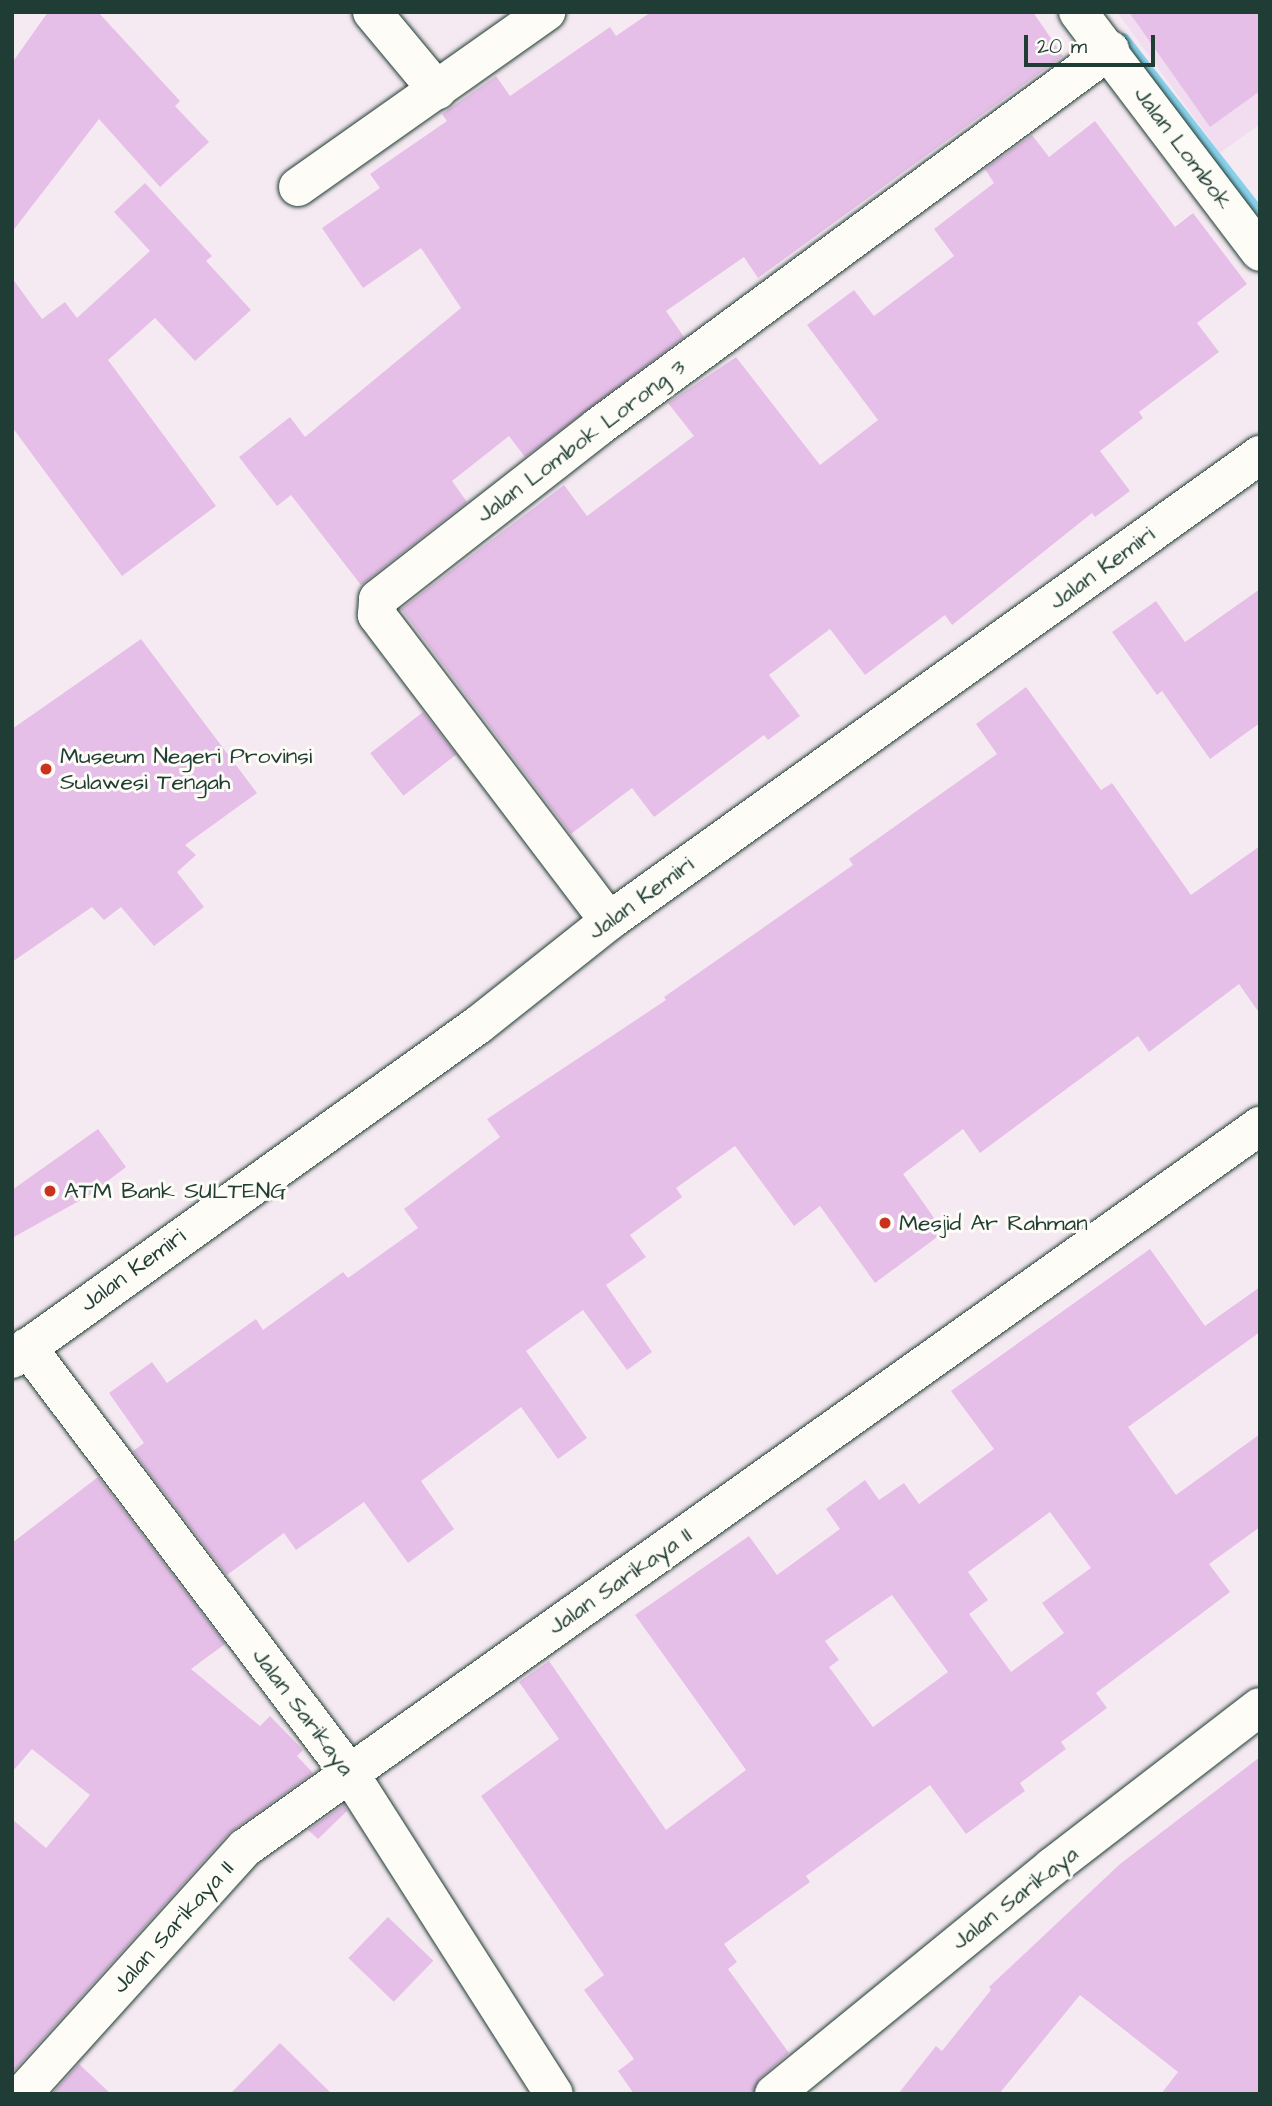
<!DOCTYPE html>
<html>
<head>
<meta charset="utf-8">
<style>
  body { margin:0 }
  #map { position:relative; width:1272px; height:2106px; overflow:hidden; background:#f6eaf2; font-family:"Architects Daughter",sans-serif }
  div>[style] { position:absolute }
  .built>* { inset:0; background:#f1ddef }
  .stream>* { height:14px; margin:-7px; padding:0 7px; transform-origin:7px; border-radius:7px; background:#8ad1eb }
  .building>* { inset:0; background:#e6bfe8; transform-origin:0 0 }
  .roads { filter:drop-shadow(0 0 2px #1f3d34) drop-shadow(0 0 2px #1f3d34) }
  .minor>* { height:38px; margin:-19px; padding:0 19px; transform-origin:19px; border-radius:19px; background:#fdfcf7 }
  .tertiary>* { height:38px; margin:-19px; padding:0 19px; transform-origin:19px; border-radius:19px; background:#fdfcf7 }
  .dots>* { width:19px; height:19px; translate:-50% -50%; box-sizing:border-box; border:4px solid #fdfcf7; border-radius:50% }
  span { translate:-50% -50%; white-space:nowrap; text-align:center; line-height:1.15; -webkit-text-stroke:6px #fdfcf7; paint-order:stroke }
  .street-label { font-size:23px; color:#1f3d34 }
  .poi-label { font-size:23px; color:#1f3d34 }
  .left { translate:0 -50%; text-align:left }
  .frame { position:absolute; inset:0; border:14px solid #1f3d34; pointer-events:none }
  .scale { position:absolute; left:1024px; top:35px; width:131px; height:32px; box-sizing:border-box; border:4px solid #1f3d34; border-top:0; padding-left:9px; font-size:21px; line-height:24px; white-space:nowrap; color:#1f3d34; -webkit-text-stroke:5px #fdfcf7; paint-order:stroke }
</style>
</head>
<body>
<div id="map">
  <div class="built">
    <i style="clip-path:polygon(1117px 12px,1260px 12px,1260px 124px,1220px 153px)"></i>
  </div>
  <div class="stream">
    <i style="left:1123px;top:40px;width:223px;rotate:52.1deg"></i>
  </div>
  <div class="building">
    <i style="clip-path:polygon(48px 12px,98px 12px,180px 101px,175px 106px,209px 142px,160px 187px,99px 119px,12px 232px,12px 63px)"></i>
    <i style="clip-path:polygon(651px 12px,1033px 12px,1063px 56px,758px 278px,744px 257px,666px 311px,684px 337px,525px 457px,509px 436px,452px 481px,467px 502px,361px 585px,291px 495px,277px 506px,239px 457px,290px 417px,305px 437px,461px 308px,421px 248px,363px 288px,322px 228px,380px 188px,370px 174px,447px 121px,442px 114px,496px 76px,510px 96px,610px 27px,616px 36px)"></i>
    <i style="clip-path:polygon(1129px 12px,1260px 12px,1260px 91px,1210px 127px)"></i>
    <i style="clip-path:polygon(1095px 121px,1175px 227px,1193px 213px,1247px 284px,1197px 323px,1219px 352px,1139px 412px,1143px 418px,1100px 451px,1130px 491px,1095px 517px,1092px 513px,952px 625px,945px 615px,865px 675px,830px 629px,769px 675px,800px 716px,768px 740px,764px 735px,654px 817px,632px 788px,571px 834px,401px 609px,564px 485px,587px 516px,694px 436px,668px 403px,736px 357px,820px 465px,878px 420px,807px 325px,854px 290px,874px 316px,954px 256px,934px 229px,994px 183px,985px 169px,1032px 135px,1049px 157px)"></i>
    <i style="clip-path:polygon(145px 183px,212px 256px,206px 261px,251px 310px,195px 361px,155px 318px,108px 360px,216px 506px,122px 576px,12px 427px,12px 278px,42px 319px,65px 302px,77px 318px,150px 251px,114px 212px)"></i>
    <i style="clip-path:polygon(1260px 589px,1260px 723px,1210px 759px,1162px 691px,1157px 695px,1112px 632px,1156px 601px,1185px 642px)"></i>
    <i style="clip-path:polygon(141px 639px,257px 793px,185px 845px,196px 855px,177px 872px,204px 907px,154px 946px,121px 907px,104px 920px,92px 907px,12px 962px,12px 729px)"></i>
    <i style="clip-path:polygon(1026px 687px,1101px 790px,1112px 783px,1191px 895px,1260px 846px,1260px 1014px,1239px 984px,1149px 1052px,1138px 1036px,980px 1153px,963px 1129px,903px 1174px,944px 1232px,875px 1283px,820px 1206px,794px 1226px,735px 1146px,676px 1188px,682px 1197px,630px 1235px,646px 1257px,606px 1285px,652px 1352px,627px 1370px,583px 1310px,526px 1351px,587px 1438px,558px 1459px,521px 1407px,421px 1481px,454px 1529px,408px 1563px,364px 1502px,296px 1550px,284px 1533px,227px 1575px,133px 1451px,144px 1443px,109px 1393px,152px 1362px,167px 1383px,256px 1319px,263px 1330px,343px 1272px,348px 1278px,418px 1228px,404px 1209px,500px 1137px,487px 1119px,666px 1000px,664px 997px,853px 865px,849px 859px,997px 754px,976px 724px)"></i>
    <i style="left:423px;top:712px;width:54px;height:67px;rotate:52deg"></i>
    <i style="clip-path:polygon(98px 1129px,126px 1167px,88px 1196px,12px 1238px,12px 1190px)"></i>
    <i style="clip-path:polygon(evenodd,1150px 1249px,1205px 1326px,1260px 1287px,1260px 1332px,1128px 1427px,1176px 1495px,1260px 1434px,1260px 1527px,1209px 1564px,1230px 1592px,1096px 1693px,1107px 1708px,1061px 1742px,1066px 1749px,1020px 1783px,1025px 1791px,966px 1834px,930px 1785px,806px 1876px,810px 1882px,724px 1944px,737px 1962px,728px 1969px,789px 2053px,760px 2078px,753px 2094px,634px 2094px,618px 2071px,634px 2059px,584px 1990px,604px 1975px,481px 1796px,559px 1739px,519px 1682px,549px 1661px,666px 1830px,746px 1770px,635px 1615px,749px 1536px,777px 1575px,840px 1529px,826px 1509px,865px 1480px,879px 1500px,904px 1483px,919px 1504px,994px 1449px,951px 1391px,1150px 1249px,1050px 1512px,1091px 1568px,1042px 1603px,1064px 1633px,1011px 1672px,969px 1614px,988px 1600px,968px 1572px,1050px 1512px,1150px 1249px,892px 1595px,948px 1672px,873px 1727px,829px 1667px,839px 1660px,825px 1641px,892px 1595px)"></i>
    <i style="clip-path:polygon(98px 1477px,225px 1644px,191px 1669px,260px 1726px,270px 1716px,303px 1750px,297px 1756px,313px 1773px,229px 1833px,12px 2073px,12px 1819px,46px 1848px,90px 1795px,32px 1749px,12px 1772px,12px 1543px)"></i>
    <i style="clip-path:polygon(1260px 1757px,1260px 2094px,1161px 2094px,1178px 2072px,1080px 1995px,999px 2094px,898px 2094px,936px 2046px,942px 2051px,991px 1990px,989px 1987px,1120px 1864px)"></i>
    <i style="clip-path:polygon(344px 1805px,347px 1811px,318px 1839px,308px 1830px)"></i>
    <i style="left:388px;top:1917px;width:63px;height:57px;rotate:44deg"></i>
    <i style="clip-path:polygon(280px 2043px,332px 2094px,230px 2094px)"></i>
    <i style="clip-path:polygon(79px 2064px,111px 2094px,52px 2094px)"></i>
  </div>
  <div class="roads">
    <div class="minor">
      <i style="left:372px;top:12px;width:102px;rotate:50.2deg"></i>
      <i style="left:1078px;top:12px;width:301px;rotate:52.8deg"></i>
      <i style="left:298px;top:187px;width:304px;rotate:-35.2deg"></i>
      <i style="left:609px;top:921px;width:384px;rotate:-127.2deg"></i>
      <i style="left:377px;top:615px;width:16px;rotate:-86deg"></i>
      <i style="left:378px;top:599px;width:279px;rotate:-38deg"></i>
      <i style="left:598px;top:427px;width:636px;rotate:-36.37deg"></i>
      <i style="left:27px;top:1347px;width:535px;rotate:52.89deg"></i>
      <i style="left:350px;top:1774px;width:379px;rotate:57.5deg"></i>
      <i style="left:27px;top:2089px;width:325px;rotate:-47.9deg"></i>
      <i style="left:245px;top:1848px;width:1246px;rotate:-35.43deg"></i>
      <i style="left:774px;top:2094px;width:359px;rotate:-39.2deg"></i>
      <i style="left:1052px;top:1867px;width:262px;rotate:-37.6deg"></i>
    </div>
    <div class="tertiary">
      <i style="left:12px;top:1359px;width:573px;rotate:-35.63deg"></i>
      <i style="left:478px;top:1025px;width:167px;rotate:-38.4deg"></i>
      <i style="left:609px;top:921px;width:801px;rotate:-35.6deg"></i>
    </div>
  </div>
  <div class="dots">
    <i style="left:46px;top:769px;background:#c8321e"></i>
    <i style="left:50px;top:1191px;background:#c8321e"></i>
    <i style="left:885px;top:1223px;background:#c8321e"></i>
  </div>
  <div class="street-label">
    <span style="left:1183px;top:148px;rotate:53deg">Jalan Lombok</span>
    <span style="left:581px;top:441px;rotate:-37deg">Jalan Lombok Lorong 3</span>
    <span style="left:1102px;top:568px;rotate:-36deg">Jalan Kemiri</span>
    <span style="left:641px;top:898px;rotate:-36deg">Jalan Kemiri</span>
    <span style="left:133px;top:1270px;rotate:-36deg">Jalan Kemiri</span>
    <span style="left:620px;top:1581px;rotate:-35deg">Jalan Sarikaya II</span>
    <span style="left:303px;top:1712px;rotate:53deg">Jalan Sarikaya</span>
    <span style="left:1015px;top:1898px;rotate:-38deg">Jalan Sarikaya</span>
    <span style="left:173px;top:1927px;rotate:-48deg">Jalan Sarikaya II</span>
  </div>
  <div class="poi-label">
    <span class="left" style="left:60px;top:769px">Museum Negeri Provinsi<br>Sulawesi Tengah</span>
    <span class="left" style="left:64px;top:1191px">ATM Bank SULTENG</span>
    <span class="left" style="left:899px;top:1223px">Mesjid Ar Rahman</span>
  </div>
  <div class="frame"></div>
  <div class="scale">20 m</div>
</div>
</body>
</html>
